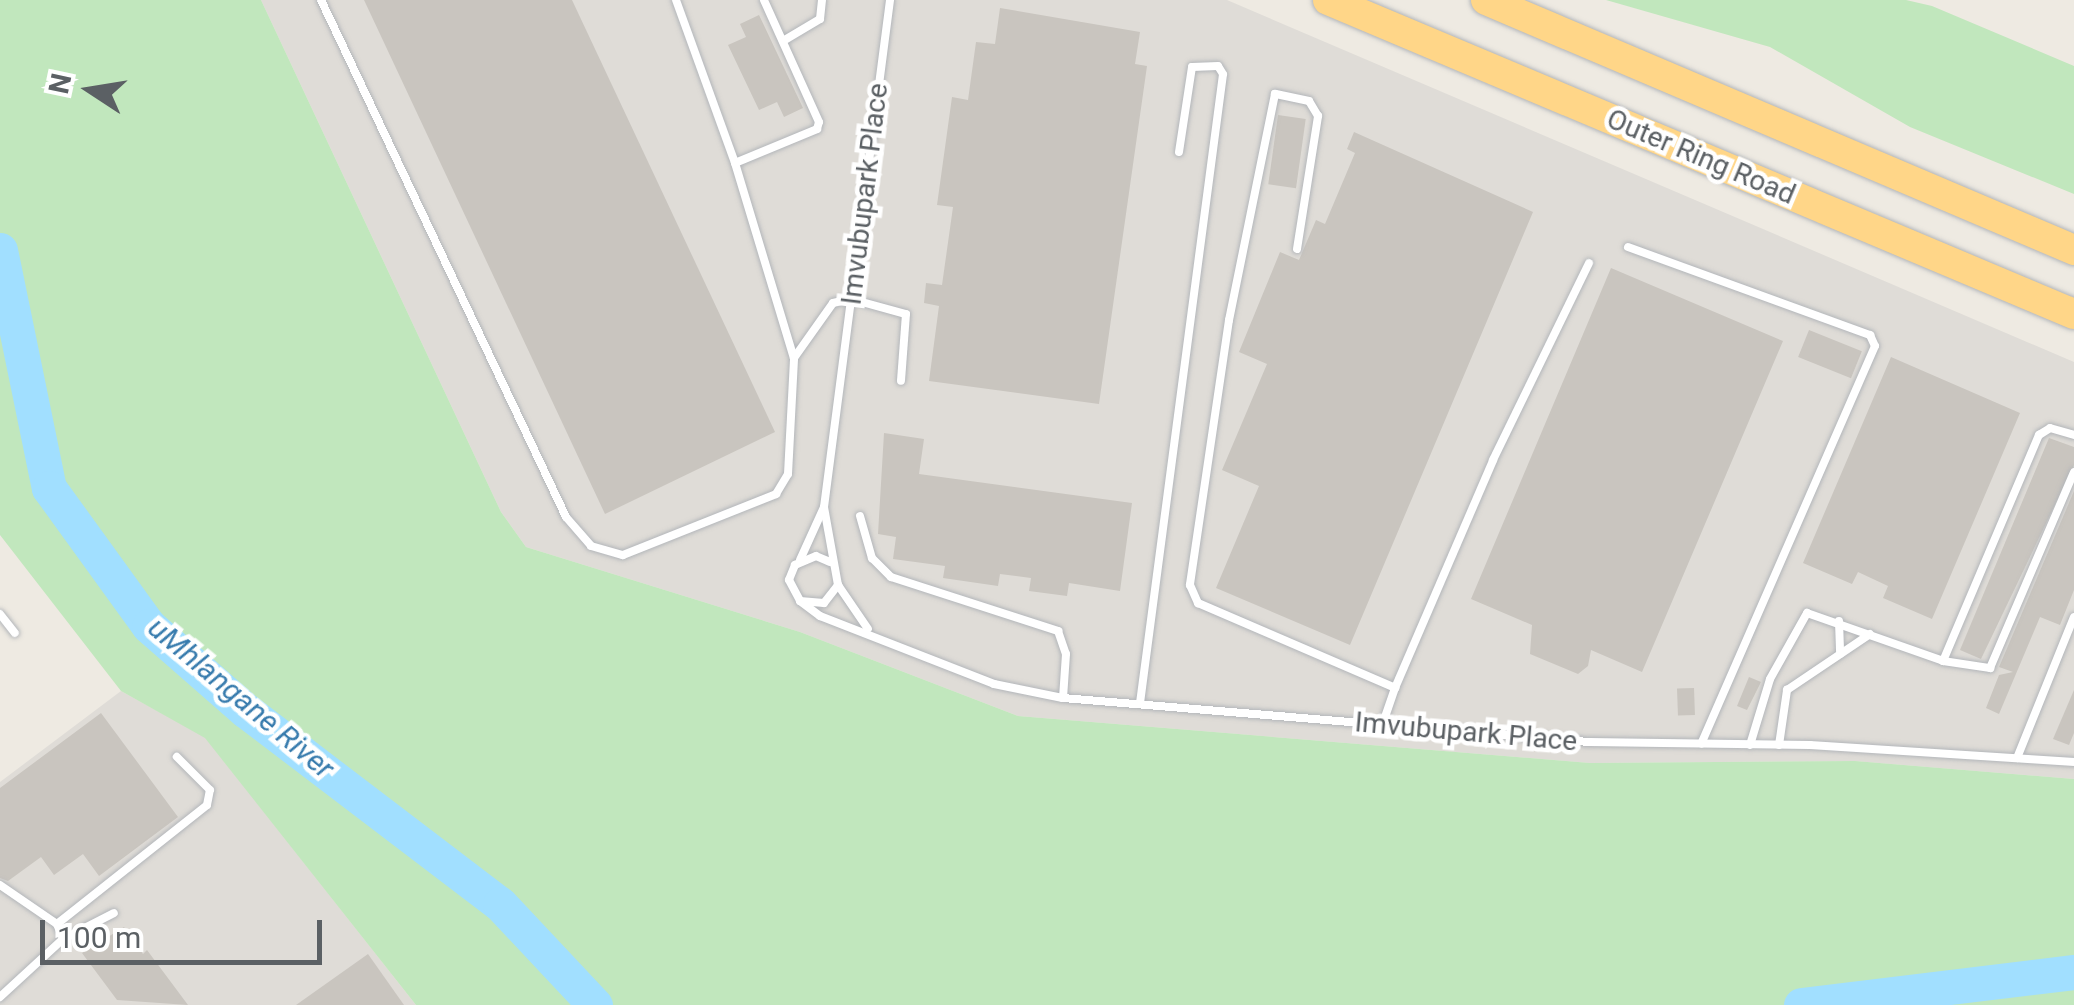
<!DOCTYPE html>
<html>
<head>
<meta charset="utf-8">
<style>
  body { margin:0 }
  #map { position:relative; width:2074px; height:1005px; overflow:hidden; background:#eeeae2; font-family:Roboto,sans-serif }
  div>[style] { position:absolute }
  .industrial>* { inset:0; background:#dfdcd7 }
  .green>* { inset:0; background:#c1e7bd }
  .river>* { height:35px; margin:-17.5px; padding:0 17.5px; transform-origin:17.5px; border-radius:17.5px; background:#a1dfff }
  .building>* { inset:0; background:#c9c5bf; transform-origin:0 0 }
  .roads { filter:drop-shadow(0 0 2px #b3b6ba) drop-shadow(0 0 2px #b3b6ba) }
  .lane>* { height:8px; margin:-4px; padding:0 4px; transform-origin:4px; border-radius:4px; background:#fff }
  .highway>* { height:30px; margin:-15px; padding:0 15px; transform-origin:15px; border-radius:15px; background:#ffd688 }
  span { translate:-50% -50%; white-space:nowrap; text-align:center; line-height:1.15; -webkit-text-stroke:9px #fff; paint-order:stroke }
  .street-label { font-size:28px; color:#5b6064 }
  .water-label { font-size:30px; color:#377bad; font-style:italic }
  .north { position:absolute; left:40px; top:40px; width:100px; height:100px; -webkit-text-stroke:8px #fff; paint-order:stroke; rotate:282deg; font-size:28px; font-weight:700; line-height:40px; text-align:center; color:#5b6064 }
  .north::after { content:''; display:block; margin:auto; width:35px; height:45px; background:#5b6064; clip-path:polygon(50% 0,100% 100%,50% 72%,0 100%) }
  .scale { position:absolute; left:40px; top:920px; width:282px; height:45px; box-sizing:border-box; border:5px solid #5b6064; border-top:0; padding-left:12px; font-size:30px; line-height:35px; white-space:nowrap; color:#5b6064; -webkit-text-stroke:8px #fff; paint-order:stroke }
</style>
</head>
<body>
<div id="map">
  <div class="industrial">
    <i style="clip-path:polygon(261px 0,1227px 0,2074px 362px,2074px 779px,1855px 761px,1590px 763px,1018px 716px,800px 632px,526px 547px,501px 512px)"></i>
    <i style="clip-path:polygon(121px 691px,205px 737px,416px 1005px,0 1005px,0 782px)"></i>
  </div>
  <div class="green">
    <i style="clip-path:polygon(0 0,261px 0,501px 512px,526px 547px,800px 632px,1018px 716px,1590px 763px,1855px 761px,2074px 779px,2074px 1005px,416px 1005px,205px 738px,121px 691px,0 535px)"></i>
    <i style="clip-path:polygon(1606px 0,1906px 0,1932px 6px,2074px 66px,2074px 194px,1910px 127px,1770px 47px)"></i>
  </div>
  <div class="river">
    <i style="left:0;top:250px;width:243px;rotate:78.4deg"></i>
    <i style="left:49px;top:488px;width:170px;rotate:54.1deg"></i>
    <i style="left:149px;top:626px;width:128px;rotate:41.2deg"></i>
    <i style="left:245px;top:710px;width:320px;rotate:37.3deg"></i>
    <i style="left:500px;top:904px;width:139px;rotate:46.8deg"></i>
    <i style="left:1801px;top:1005px;width:275px;rotate:-6.9deg"></i>
  </div>
  <div class="building">
    <i style="clip-path:polygon(364px 0,572px 0,775px 432px,605px 514px)"></i>
    <i style="clip-path:polygon(1000px 8px,1140px 32px,1135px 64px,1147px 66px,1099px 404px,929px 381px,939px 306px,924px 303px,926px 283px,942px 285px,953px 207px,937px 205px,952px 97px,968px 100px,976px 42px,995px 44px)"></i>
    <i style="clip-path:polygon(759px 15px,803px 108px,784px 117px,777px 102px,759px 110px,728px 45px,746px 37px,740px 24px)"></i>
    <i style="left:1278px;top:115px;width:28px;height:70px;rotate:8deg"></i>
    <i style="clip-path:polygon(1354px 132px,1533px 212px,1350px 645px,1216px 588px,1259px 486px,1222px 470px,1267px 364px,1239px 352px,1280px 252px,1299px 260px,1316px 220px,1325px 224px,1355px 153px,1347px 149px)"></i>
    <i style="clip-path:polygon(1611px 268px,1783px 341px,1642px 672px,1591px 650px,1588px 666px,1578px 674px,1530px 654px,1532px 625px,1471px 599px)"></i>
    <i style="left:1809px;top:330px;width:57px;height:29px;rotate:22deg"></i>
    <i style="clip-path:polygon(1891px 357px,2020px 413px,1932px 619px,1883px 598px,1888px 586px,1858px 572px,1852px 584px,1803px 563px)"></i>
    <i style="clip-path:polygon(884px 433px,924px 439px,919px 474px,1132px 503px,1120px 591px,1069px 583px,1067px 596px,1029px 591px,1031px 578px,1000px 574px,998px 586px,943px 578px,945px 566px,893px 559px,896px 537px,878px 534px)"></i>
    <i style="clip-path:polygon(2049px 438px,2074px 447px,2074px 465px,1981px 659px,1960px 650px)"></i>
    <i style="clip-path:polygon(2074px 491px,2074px 590px,2060px 625px,2040px 617px,1999px 714px,1986px 708px,1999px 675px,2013px 672px,1999px 667px)"></i>
    <i style="clip-path:polygon(1749px 677px,1761px 682px,1747px 710px,1737px 706px)"></i>
    <i style="left:1694px;top:688px;width:27px;height:17px;rotate:88deg"></i>
    <i style="clip-path:polygon(2074px 690px,2074px 733px,2069px 745px,2053px 739px)"></i>
    <i style="clip-path:polygon(101px 713px,178px 817px,99px 876px,83px 854px,54px 875px,41px 857px,8px 881px,0 878px,0 788px)"></i>
    <i style="clip-path:polygon(124px 927px,143px 954px,147px 950px,188px 1005px,117px 1000px,82px 953px)"></i>
    <i style="clip-path:polygon(368px 954px,404px 1005px,296px 1005px)"></i>
  </div>
  <div class="roads">
    <div class="lane">
      <i style="left:321px;top:0;width:572px;rotate:64.64deg"></i>
      <i style="left:566px;top:517px;width:38px;rotate:49deg"></i>
      <i style="left:591px;top:546px;width:33px;rotate:16deg"></i>
      <i style="left:623px;top:555px;width:165px;rotate:-21.7deg"></i>
      <i style="left:776px;top:494px;width:23px;rotate:-59deg"></i>
      <i style="left:788px;top:474px;width:116px;rotate:-87deg"></i>
      <i style="left:794px;top:358px;width:67px;rotate:-54.7deg"></i>
      <i style="left:833px;top:303px;width:18px;rotate:-13deg"></i>
      <i style="left:851px;top:299px;width:57px;rotate:15.3deg"></i>
      <i style="left:906px;top:314px;width:67px;rotate:94.3deg"></i>
      <i style="left:676px;top:0;width:173px;rotate:70.1deg"></i>
      <i style="left:735px;top:163px;width:89px;rotate:-22.5deg"></i>
      <i style="left:817px;top:129px;width:7px;rotate:-74deg"></i>
      <i style="left:819px;top:122px;width:134px;rotate:-114.3deg"></i>
      <i style="left:783px;top:41px;width:43px;rotate:-30.7deg"></i>
      <i style="left:820px;top:19px;width:19px;rotate:-84deg"></i>
      <i style="left:735px;top:163px;width:204px;rotate:73.2deg"></i>
      <i style="left:1628px;top:247px;width:258px;rotate:20deg"></i>
      <i style="left:1870px;top:335px;width:12px;rotate:66deg"></i>
      <i style="left:1875px;top:346px;width:434px;rotate:113.6deg"></i>
      <i style="left:1297px;top:249px;width:135px;rotate:-81deg"></i>
      <i style="left:1318px;top:116px;width:17px;rotate:-121deg"></i>
      <i style="left:1309px;top:101px;width:35px;rotate:-168deg"></i>
      <i style="left:1275px;top:94px;width:231px;rotate:101.5deg"></i>
      <i style="left:1229px;top:320px;width:268px;rotate:98.4deg"></i>
      <i style="left:1190px;top:585px;width:20px;rotate:66deg"></i>
      <i style="left:1198px;top:603px;width:215px;rotate:23.3deg"></i>
      <i style="left:1395px;top:688px;width:39px;rotate:109deg"></i>
      <i style="left:860px;top:516px;width:44px;rotate:74.1deg"></i>
      <i style="left:872px;top:558px;width:27px;rotate:45deg"></i>
      <i style="left:891px;top:577px;width:176px;rotate:17.9deg"></i>
      <i style="left:1058px;top:631px;width:24px;rotate:71deg"></i>
      <i style="left:1066px;top:654px;width:44px;rotate:93.9deg"></i>
      <i style="left:800px;top:560px;width:58px;rotate:-65.6deg"></i>
      <i style="left:830px;top:562px;width:15px;rotate:-157deg"></i>
      <i style="left:816px;top:556px;width:23px;rotate:157deg"></i>
      <i style="left:795px;top:565px;width:16px;rotate:112deg"></i>
      <i style="left:789px;top:580px;width:24px;rotate:62deg"></i>
      <i style="left:800px;top:601px;width:24px;rotate:5deg"></i>
      <i style="left:824px;top:603px;width:23px;rotate:-52deg"></i>
      <i style="left:838px;top:585px;width:79px;rotate:-100.2deg"></i>
      <i style="left:824px;top:507px;width:511px;rotate:-82.58deg"></i>
      <i style="left:838px;top:585px;width:53px;rotate:55.7deg"></i>
      <i style="left:800px;top:601px;width:25px;rotate:37deg"></i>
      <i style="left:820px;top:616px;width:187px;rotate:21.3deg"></i>
      <i style="left:994px;top:684px;width:70px;rotate:11.5deg"></i>
      <i style="left:1063px;top:698px;width:528px;rotate:4.78deg"></i>
      <i style="left:1589px;top:742px;width:221px;rotate:0.8deg"></i>
      <i style="left:1810px;top:745px;width:265px;rotate:3.7deg"></i>
      <i style="left:0;top:614px;width:24px;rotate:52deg"></i>
      <i style="left:1839px;top:621px;width:33px;rotate:88deg"></i>
      <i style="left:1943px;top:661px;width:48px;rotate:8.5deg"></i>
      <i style="left:1990px;top:668px;width:213px;rotate:-66.8deg"></i>
      <i style="left:1395px;top:688px;width:248px;rotate:-66.7deg"></i>
      <i style="left:1493px;top:460px;width:219px;rotate:-64deg"></i>
      <i style="left:1140px;top:703px;width:634px;rotate:-82.48deg"></i>
      <i style="left:1223px;top:74px;width:9px;rotate:-122deg"></i>
      <i style="left:1218px;top:66px;width:26px;rotate:178deg"></i>
      <i style="left:1192px;top:67px;width:86px;rotate:98.7deg"></i>
      <i style="left:1750px;top:745px;width:69px;rotate:-73.1deg"></i>
      <i style="left:1770px;top:679px;width:76px;rotate:-60.7deg"></i>
      <i style="left:1807px;top:613px;width:144px;rotate:19.4deg"></i>
      <i style="left:1943px;top:661px;width:246px;rotate:-67deg"></i>
      <i style="left:2039px;top:435px;width:13px;rotate:-32deg"></i>
      <i style="left:2050px;top:428px;width:25px;rotate:16deg"></i>
      <i style="left:1779px;top:745px;width:56px;rotate:-81.7deg"></i>
      <i style="left:1787px;top:690px;width:100px;rotate:-34deg"></i>
      <i style="left:2017px;top:758px;width:152px;rotate:-68deg"></i>
      <i style="left:0;top:885px;width:69px;rotate:34.4deg"></i>
      <i style="left:57px;top:924px;width:16px;rotate:68deg"></i>
      <i style="left:63px;top:939px;width:86px;rotate:137.4deg"></i>
      <i style="left:57px;top:924px;width:191px;rotate:-38.4deg"></i>
      <i style="left:207px;top:805px;width:15px;rotate:-79deg"></i>
      <i style="left:210px;top:790px;width:47px;rotate:-135deg"></i>
      <i style="left:63px;top:939px;width:57px;rotate:-27deg"></i>
    </div>
    <div class="highway">
      <i style="left:1328px;top:0;width:809px;rotate:22.83deg"></i>
      <i style="left:1486px;top:0;width:639px;rotate:23.03deg"></i>
    </div>
  </div>
  <div class="street-label">
    <span style="left:1701px;top:157px;rotate:23deg">Outer Ring Road</span>
    <span style="left:865px;top:194px;rotate:-83deg">Imvubupark Place</span>
    <span style="left:1466px;top:732px;rotate:5deg">Imvubupark Place</span>
  </div>
  <div class="water-label">
    <span style="left:241px;top:698px;rotate:40deg">uMhlangane River</span>
  </div>
  <div class="north">N</div>
  <div class="scale">100 m</div>
</div>
</body>
</html>
